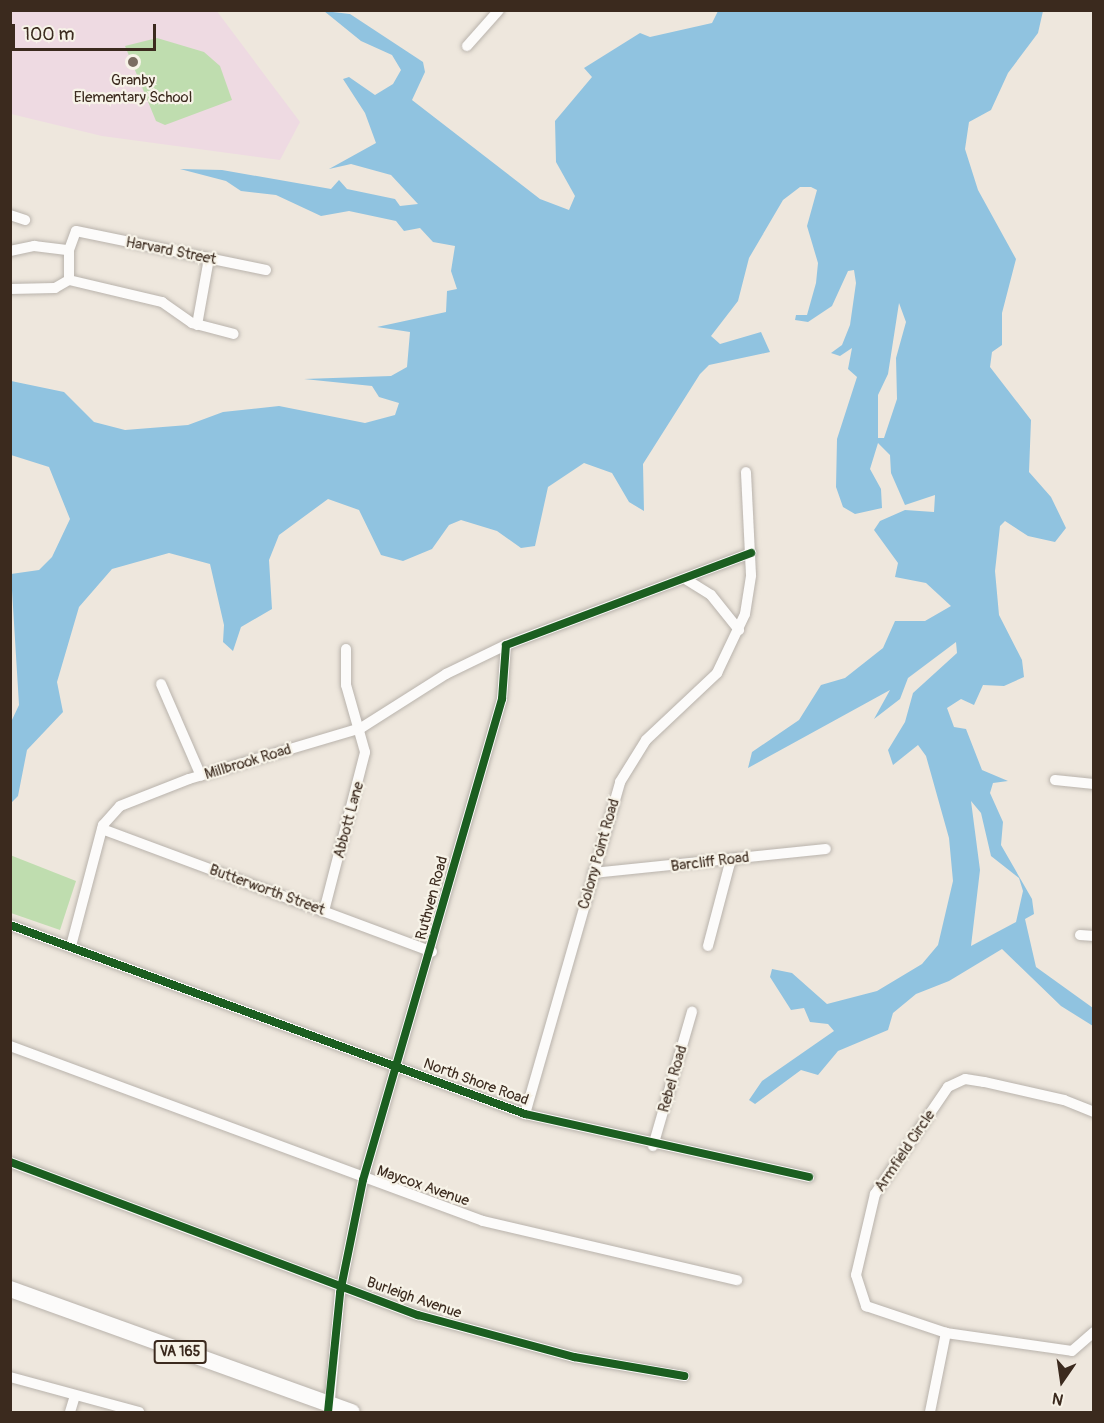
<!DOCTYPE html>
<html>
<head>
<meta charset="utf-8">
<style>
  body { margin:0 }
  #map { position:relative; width:1104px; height:1423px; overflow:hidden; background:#eee7dd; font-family:Pangolin,sans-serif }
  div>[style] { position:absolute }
  .built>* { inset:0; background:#eedae2 }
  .green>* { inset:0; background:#bfddaf }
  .water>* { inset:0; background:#90c3e0 }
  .roads { filter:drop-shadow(0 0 2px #b9b3ac) drop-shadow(0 0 2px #b9b3ac) }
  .street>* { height:10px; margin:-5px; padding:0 5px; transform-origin:5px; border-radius:5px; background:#fcfbfa }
  .primary>* { height:16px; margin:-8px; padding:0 8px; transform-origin:8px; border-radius:8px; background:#fcfbfa }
  .cycleway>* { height:8px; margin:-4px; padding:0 4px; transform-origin:4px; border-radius:4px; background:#1b5e20 }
  .dots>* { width:16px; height:16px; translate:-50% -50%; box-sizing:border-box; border:3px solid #f7f3e8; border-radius:50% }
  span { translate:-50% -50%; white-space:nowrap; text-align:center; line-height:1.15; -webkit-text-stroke:4.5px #f7f3e8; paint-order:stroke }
  .shield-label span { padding:2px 4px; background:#f7f3e8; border:2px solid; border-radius:4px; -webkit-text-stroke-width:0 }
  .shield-label { font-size:14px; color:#3b2a1e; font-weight:700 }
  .poi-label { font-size:15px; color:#3b2a1e }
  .street-label { font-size:15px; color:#3b2a1e }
  .frame { position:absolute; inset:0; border:12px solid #3b2a1e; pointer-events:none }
  .north { position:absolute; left:1032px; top:1351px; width:60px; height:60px; -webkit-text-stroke:4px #f7f3e8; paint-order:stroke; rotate:193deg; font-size:16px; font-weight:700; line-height:24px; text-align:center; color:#3b2a1e }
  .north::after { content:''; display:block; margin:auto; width:21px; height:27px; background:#3b2a1e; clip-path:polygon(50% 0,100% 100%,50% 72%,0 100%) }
  .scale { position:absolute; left:12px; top:24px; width:144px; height:27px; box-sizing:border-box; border:3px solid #3b2a1e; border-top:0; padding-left:8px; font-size:18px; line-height:21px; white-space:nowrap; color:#3b2a1e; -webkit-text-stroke:4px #f7f3e8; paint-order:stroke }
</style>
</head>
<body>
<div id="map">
  <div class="built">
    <i style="clip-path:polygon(216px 10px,300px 122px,280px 160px,102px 136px,11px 114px,11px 11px)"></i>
  </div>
  <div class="green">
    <i style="clip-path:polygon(157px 38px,204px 52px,220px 66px,232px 100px,165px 125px,156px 121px,125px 46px)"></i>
    <i style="clip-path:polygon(10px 855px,76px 881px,60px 930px,11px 913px)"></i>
  </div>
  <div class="water">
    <i style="clip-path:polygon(evenodd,324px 11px,350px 14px,423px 62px,425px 72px,412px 100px,540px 199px,569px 210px,575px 196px,556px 162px,555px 121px,592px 77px,584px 68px,640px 33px,650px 37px,712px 23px,718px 11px,1043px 11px,1038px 33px,1008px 73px,991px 110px,969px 122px,965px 149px,978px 190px,1016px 259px,1002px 313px,1002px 345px,992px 352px,990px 367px,1031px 420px,1029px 472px,1051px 497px,1066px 528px,1055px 542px,1028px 536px,1005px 521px,1000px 526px,995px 571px,999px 615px,1022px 660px,1024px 677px,1004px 686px,983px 685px,974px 705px,961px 699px,947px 708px,954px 727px,966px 729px,982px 770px,1008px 781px,993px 783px,990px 793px,1003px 822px,1001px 845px,1032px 899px,1034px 914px,1025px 919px,1036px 967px,1093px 1008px,1093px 1026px,1061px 1006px,1002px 949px,949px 981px,916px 994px,893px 1013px,888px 1030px,838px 1051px,818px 1075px,801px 1070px,755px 1104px,749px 1100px,762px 1081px,834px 1031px,828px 1024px,810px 1022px,804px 1008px,791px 1010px,770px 977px,772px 969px,792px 973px,827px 1004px,877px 991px,922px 964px,938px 945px,953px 881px,949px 838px,926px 756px,918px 745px,893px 765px,888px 750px,905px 722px,913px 693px,957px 653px,956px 642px,908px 678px,900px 699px,874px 719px,890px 690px,748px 768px,752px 752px,799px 720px,821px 685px,845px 678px,883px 648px,895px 621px,925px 621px,951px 606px,926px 583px,895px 577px,898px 563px,874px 530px,880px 521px,905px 510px,934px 512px,935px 495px,905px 505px,891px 473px,890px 455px,878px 443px,870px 469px,881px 489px,882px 508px,855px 514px,843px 507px,836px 487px,837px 439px,857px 377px,848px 369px,852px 348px,840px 356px,831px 353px,842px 345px,850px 325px,856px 283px,854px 270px,848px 271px,832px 306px,808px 322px,795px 320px,796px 315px,807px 315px,816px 283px,818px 263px,807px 226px,817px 190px,811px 187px,800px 187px,783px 200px,749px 258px,738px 301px,711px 336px,720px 344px,761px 332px,770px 352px,709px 365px,700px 374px,643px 464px,644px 511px,629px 502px,612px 473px,584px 463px,548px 487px,535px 546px,521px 548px,497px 531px,461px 520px,449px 525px,432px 549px,403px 561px,381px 555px,359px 510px,328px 499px,279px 535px,269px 560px,272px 609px,241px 627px,233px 651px,223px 642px,224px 625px,210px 564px,169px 553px,112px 569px,79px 607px,57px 682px,63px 712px,27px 750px,18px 796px,11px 803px,11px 722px,19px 705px,11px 574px,39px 570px,52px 557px,70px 519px,49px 467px,11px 455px,11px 381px,64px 392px,94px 422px,125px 430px,188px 425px,223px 412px,279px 406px,365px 423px,395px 415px,399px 403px,379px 397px,372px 386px,304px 379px,391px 376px,407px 367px,410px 332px,377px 327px,446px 312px,447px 291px,457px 289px,451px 271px,455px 246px,433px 242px,420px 228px,404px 231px,396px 221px,349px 211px,321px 216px,276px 195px,241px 191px,226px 181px,180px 169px,222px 170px,331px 189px,339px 180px,347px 189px,395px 199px,400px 206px,418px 204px,391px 175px,351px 164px,329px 169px,376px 143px,365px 113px,343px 79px,349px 77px,375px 95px,393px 84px,401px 70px,392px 55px,361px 41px,324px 11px,899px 303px,906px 322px,896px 358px,897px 399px,884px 438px,878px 438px,878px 395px,888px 374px,899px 303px,324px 11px,971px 801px,981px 813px,991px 856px,1019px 878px,1023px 891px,1016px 922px,971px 946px,980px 870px,971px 801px)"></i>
  </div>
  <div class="roads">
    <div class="street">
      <i style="left:467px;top:46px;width:48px;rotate:-48.4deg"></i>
      <i style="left:10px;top:215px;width:16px;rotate:18deg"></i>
      <i style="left:69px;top:250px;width:30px;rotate:90deg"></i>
      <i style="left:69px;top:280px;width:96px;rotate:13.3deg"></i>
      <i style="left:162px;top:302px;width:37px;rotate:35deg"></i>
      <i style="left:192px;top:323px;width:43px;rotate:14.7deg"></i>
      <i style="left:10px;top:251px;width:25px;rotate:-12deg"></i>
      <i style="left:34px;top:246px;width:35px;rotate:7deg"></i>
      <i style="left:69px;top:250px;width:20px;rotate:-70deg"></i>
      <i style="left:76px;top:231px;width:194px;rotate:11.6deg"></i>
      <i style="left:10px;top:289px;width:45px;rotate:-1.3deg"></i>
      <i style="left:55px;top:288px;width:16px;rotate:-30deg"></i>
      <i style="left:197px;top:325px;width:68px;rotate:-79.8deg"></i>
      <i style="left:687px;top:580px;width:28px;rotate:32deg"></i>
      <i style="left:711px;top:595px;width:45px;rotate:51.3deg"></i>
      <i style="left:161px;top:684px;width:100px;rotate:66.5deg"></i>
      <i style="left:1055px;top:780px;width:39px;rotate:6deg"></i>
      <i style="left:102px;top:829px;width:352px;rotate:20.4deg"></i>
      <i style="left:593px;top:873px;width:234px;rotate:-5.9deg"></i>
      <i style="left:324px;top:911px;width:164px;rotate:-75.5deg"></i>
      <i style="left:365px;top:752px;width:70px;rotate:-105.8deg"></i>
      <i style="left:346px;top:685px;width:36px;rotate:-90deg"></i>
      <i style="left:10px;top:925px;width:549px;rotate:20.15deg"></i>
      <i style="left:525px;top:1114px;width:291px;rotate:12.5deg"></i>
      <i style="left:1080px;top:935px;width:14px;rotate:4deg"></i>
      <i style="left:71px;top:946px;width:125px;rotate:-75.2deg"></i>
      <i style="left:103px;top:825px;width:25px;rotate:-48deg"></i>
      <i style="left:120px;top:806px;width:74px;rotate:-21.4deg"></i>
      <i style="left:189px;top:779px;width:179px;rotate:-16.5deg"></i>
      <i style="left:361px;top:728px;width:101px;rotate:-32.4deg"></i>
      <i style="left:446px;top:674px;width:67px;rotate:-25.8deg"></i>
      <i style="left:708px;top:946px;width:90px;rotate:-75.2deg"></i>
      <i style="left:10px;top:1046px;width:504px;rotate:20.3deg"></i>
      <i style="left:483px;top:1221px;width:261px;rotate:13.1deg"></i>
      <i style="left:1094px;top:1112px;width:32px;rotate:-158deg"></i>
      <i style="left:1064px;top:1100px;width:82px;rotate:-167.3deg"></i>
      <i style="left:984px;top:1082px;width:19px;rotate:-171deg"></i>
      <i style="left:965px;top:1079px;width:19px;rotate:155deg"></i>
      <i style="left:948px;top:1087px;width:130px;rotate:124.3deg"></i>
      <i style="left:875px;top:1194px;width:83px;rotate:103.2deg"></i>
      <i style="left:856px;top:1275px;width:33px;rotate:72deg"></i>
      <i style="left:866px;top:1306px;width:84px;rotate:18.6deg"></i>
      <i style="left:946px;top:1333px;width:127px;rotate:8.1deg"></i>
      <i style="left:1072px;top:1351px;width:29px;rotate:-41deg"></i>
      <i style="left:525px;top:1114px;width:345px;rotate:-74deg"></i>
      <i style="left:620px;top:782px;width:49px;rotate:-58.2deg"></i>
      <i style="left:646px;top:740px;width:98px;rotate:-43.3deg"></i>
      <i style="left:717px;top:673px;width:65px;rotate:-64.6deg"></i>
      <i style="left:745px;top:614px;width:39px;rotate:-81deg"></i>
      <i style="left:751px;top:575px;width:103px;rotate:-92.8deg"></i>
      <i style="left:653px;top:1146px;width:140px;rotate:-73.8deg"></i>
      <i style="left:10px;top:1162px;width:436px;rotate:20.6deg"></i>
      <i style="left:418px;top:1315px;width:162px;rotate:15.1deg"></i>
      <i style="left:574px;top:1357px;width:112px;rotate:9.8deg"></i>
      <i style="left:10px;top:1377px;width:134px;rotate:15.2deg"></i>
      <i style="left:329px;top:1409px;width:117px;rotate:-84.6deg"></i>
      <i style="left:340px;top:1293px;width:115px;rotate:-78.5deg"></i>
      <i style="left:363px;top:1180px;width:501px;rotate:-73.88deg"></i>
      <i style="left:502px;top:699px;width:54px;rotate:-85.8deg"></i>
      <i style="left:506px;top:645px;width:262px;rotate:-20.6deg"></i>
      <i style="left:70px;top:1412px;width:17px;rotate:-73deg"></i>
      <i style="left:930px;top:1412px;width:81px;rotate:-78.6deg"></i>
    </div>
    <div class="primary">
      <i style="left:10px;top:1289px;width:363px;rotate:19.8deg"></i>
    </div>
  </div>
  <div class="cycleway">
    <i style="left:10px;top:925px;width:549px;rotate:20.15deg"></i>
    <i style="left:525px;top:1114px;width:291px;rotate:12.5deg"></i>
    <i style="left:10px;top:1162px;width:436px;rotate:20.6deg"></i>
    <i style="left:418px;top:1315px;width:162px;rotate:15.1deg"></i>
    <i style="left:574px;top:1357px;width:112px;rotate:9.8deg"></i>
    <i style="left:328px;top:1412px;width:120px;rotate:-84.2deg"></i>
    <i style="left:340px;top:1293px;width:115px;rotate:-78.5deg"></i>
    <i style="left:363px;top:1180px;width:501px;rotate:-73.88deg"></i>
    <i style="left:502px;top:699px;width:54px;rotate:-85.8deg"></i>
    <i style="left:506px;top:645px;width:262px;rotate:-20.6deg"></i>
  </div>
  <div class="dots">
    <i style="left:133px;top:62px;background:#7a6c61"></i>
  </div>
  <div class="shield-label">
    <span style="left:180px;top:1352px">VA 165</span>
  </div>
  <div class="poi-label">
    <span style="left:133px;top:89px">Granby<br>Elementary School</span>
  </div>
  <div class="street-label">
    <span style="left:171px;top:251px;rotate:11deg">Harvard Street</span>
    <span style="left:248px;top:762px;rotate:-17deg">Millbrook Road</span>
    <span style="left:349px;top:820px;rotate:-75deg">Abbott Lane</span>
    <span style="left:599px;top:854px;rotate:-74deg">Colony Point Road</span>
    <span style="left:710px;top:862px;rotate:-7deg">Barcliff Road</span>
    <span style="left:267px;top:890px;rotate:20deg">Butterworth Street</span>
    <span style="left:432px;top:898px;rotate:-75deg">Ruthven Road</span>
    <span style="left:673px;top:1079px;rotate:-74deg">Rebel Road</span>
    <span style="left:476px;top:1082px;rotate:20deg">North Shore Road</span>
    <span style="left:905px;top:1151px;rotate:-56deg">Armfield Circle</span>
    <span style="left:423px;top:1186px;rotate:19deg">Maycox Avenue</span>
    <span style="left:414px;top:1298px;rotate:19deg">Burleigh Avenue</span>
  </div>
  <div class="frame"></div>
  <div class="north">N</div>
  <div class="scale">100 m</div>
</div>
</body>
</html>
